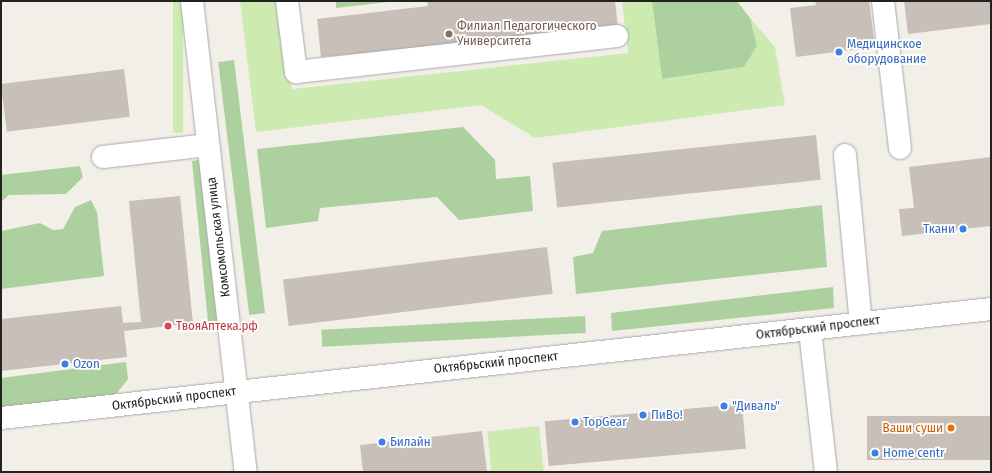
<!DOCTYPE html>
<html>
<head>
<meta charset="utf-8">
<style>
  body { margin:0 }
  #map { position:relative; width:992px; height:473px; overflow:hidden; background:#f2efe9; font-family:"Fira Sans Condensed",sans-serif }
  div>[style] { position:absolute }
  .grass>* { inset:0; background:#cdebb0; transform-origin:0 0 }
  .forest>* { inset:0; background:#add19e; transform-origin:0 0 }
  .building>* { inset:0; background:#c7bfb8; transform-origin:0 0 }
  .roads { filter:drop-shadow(0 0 1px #a9a9a9) drop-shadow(0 0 1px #a9a9a9) }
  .minor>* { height:22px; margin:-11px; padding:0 11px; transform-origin:11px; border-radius:11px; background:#fff }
  .dots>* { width:11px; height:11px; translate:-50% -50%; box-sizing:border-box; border:2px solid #fff; border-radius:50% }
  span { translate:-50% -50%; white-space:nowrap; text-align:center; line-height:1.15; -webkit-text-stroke:3.5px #fff; paint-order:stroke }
  .education-label { font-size:13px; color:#785e54 }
  .left { translate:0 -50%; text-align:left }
  .shop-label { font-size:13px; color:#366cbe }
  .right { translate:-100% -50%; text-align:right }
  .street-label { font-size:13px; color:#222 }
  .health-label { font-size:13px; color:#be3a42 }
  .food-label { font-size:13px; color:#c56008 }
  .frame { position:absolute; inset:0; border:2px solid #222; pointer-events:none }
</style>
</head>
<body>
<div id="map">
  <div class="grass">
    <i style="left:173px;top:1px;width:10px;height:132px"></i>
    <i style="clip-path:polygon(240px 1px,281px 1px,292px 89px,628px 53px,622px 1px,652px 1px,662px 79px,744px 67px,757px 46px,750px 18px,775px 47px,785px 105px,535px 138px,481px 105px,256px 132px)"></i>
    <i style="left:539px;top:426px;width:46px;height:52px;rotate:84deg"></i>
  </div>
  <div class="forest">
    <i style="clip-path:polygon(336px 1px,397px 1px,336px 8px)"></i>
    <i style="clip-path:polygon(652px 1px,737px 1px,750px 18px,757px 46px,744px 67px,662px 79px)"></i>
    <i style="left:234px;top:60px;width:255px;height:16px;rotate:83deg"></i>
    <i style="clip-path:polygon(463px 127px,495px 160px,496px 179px,530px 176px,533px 211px,459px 220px,437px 197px,320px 208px,318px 221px,266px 228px,257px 149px)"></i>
    <i style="clip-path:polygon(202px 159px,220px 321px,208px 322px,192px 161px)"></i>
    <i style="clip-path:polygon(80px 166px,83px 177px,66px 194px,9px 195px,1px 202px,1px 175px)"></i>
    <i style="clip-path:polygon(91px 200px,97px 212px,104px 276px,1px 289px,1px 231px,40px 223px,53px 230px,63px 229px,75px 207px)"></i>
    <i style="clip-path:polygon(822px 205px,827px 267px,576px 294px,573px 257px,593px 253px,602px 231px)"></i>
    <i style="clip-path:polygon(833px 287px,834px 308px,612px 331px,611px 313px)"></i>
    <i style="left:585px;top:316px;width:17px;height:264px;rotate:87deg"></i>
    <i style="clip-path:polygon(126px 362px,128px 379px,114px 397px,1px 411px,1px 378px)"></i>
  </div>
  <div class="building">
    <i style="clip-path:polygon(427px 1px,615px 1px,618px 28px,321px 57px,317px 19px,428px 6px)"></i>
    <i style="clip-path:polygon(815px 1px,869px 1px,875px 47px,796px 57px,790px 8px,816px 5px)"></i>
    <i style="clip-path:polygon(904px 1px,991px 1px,991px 24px,908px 34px)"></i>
    <i style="left:124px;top:69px;width:48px;height:124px;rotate:83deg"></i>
    <i style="left:816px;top:135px;width:45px;height:265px;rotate:84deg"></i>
    <i style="clip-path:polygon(991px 157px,991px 226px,902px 236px,899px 209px,914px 208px,909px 167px)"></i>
    <i style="clip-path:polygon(180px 196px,193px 323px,124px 331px,127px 357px,1px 371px,1px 319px,121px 306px,123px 323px,141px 322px,129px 201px)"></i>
    <i style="left:547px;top:247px;width:47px;height:266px;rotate:83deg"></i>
    <i style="left:742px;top:404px;width:45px;height:198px;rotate:85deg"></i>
    <i style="left:991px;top:416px;width:44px;height:124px;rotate:90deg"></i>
    <i style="clip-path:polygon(482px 431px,487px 472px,363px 472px,360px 445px)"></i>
  </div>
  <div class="roads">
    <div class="minor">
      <i style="left:192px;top:1px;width:474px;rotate:83.5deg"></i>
      <i style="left:287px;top:1px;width:72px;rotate:82.8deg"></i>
      <i style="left:296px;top:72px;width:323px;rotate:-6.4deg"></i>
      <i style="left:883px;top:1px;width:148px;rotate:83.4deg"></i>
      <i style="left:845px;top:155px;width:169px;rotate:84.6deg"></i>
      <i style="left:103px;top:157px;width:106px;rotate:-6.5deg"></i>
      <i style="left:810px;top:330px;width:143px;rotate:83.6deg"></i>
      <i style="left:1px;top:418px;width:996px;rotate:-6.28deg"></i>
    </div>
  </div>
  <div class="dots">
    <i style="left:449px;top:34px;background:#8d6e63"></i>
    <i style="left:839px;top:52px;background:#3f7fe0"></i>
    <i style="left:963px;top:229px;background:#3f7fe0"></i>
    <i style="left:168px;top:326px;background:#e0444e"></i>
    <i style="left:65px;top:364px;background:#3f7fe0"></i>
    <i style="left:724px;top:406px;background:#3f7fe0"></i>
    <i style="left:643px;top:415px;background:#3f7fe0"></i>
    <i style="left:575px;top:422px;background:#3f7fe0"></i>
    <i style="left:951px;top:428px;background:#e8710a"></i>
    <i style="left:382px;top:442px;background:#3f7fe0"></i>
    <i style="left:875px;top:453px;background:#3f7fe0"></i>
  </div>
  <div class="education-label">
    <span class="left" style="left:457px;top:34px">Филиал Педагогического<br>Университета</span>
  </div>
  <div class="shop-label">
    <span class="left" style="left:847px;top:52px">Медицинское<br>оборудование</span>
    <span class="right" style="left:955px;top:229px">Ткани</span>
    <span class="left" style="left:73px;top:364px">Ozon</span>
    <span class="left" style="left:732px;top:406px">"Диваль"</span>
    <span class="left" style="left:651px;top:415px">ПиВо!</span>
    <span class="left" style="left:583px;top:422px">TopGear</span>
    <span class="left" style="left:390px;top:442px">Билайн</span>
    <span class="left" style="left:883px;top:453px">Home centr</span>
  </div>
  <div class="street-label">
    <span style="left:219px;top:237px;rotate:-97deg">Комсомольская улица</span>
    <span style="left:818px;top:328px;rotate:-7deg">Октябрьский проспект</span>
    <span style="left:496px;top:363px;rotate:-6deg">Октябрьский проспект</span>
    <span style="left:174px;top:399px;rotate:-7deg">Октябрьский проспект</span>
  </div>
  <div class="health-label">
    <span class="left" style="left:176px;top:326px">ТвояАптека.рф</span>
  </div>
  <div class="food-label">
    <span class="right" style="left:943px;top:428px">Ваши суши</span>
  </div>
  <div class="frame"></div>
</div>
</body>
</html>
